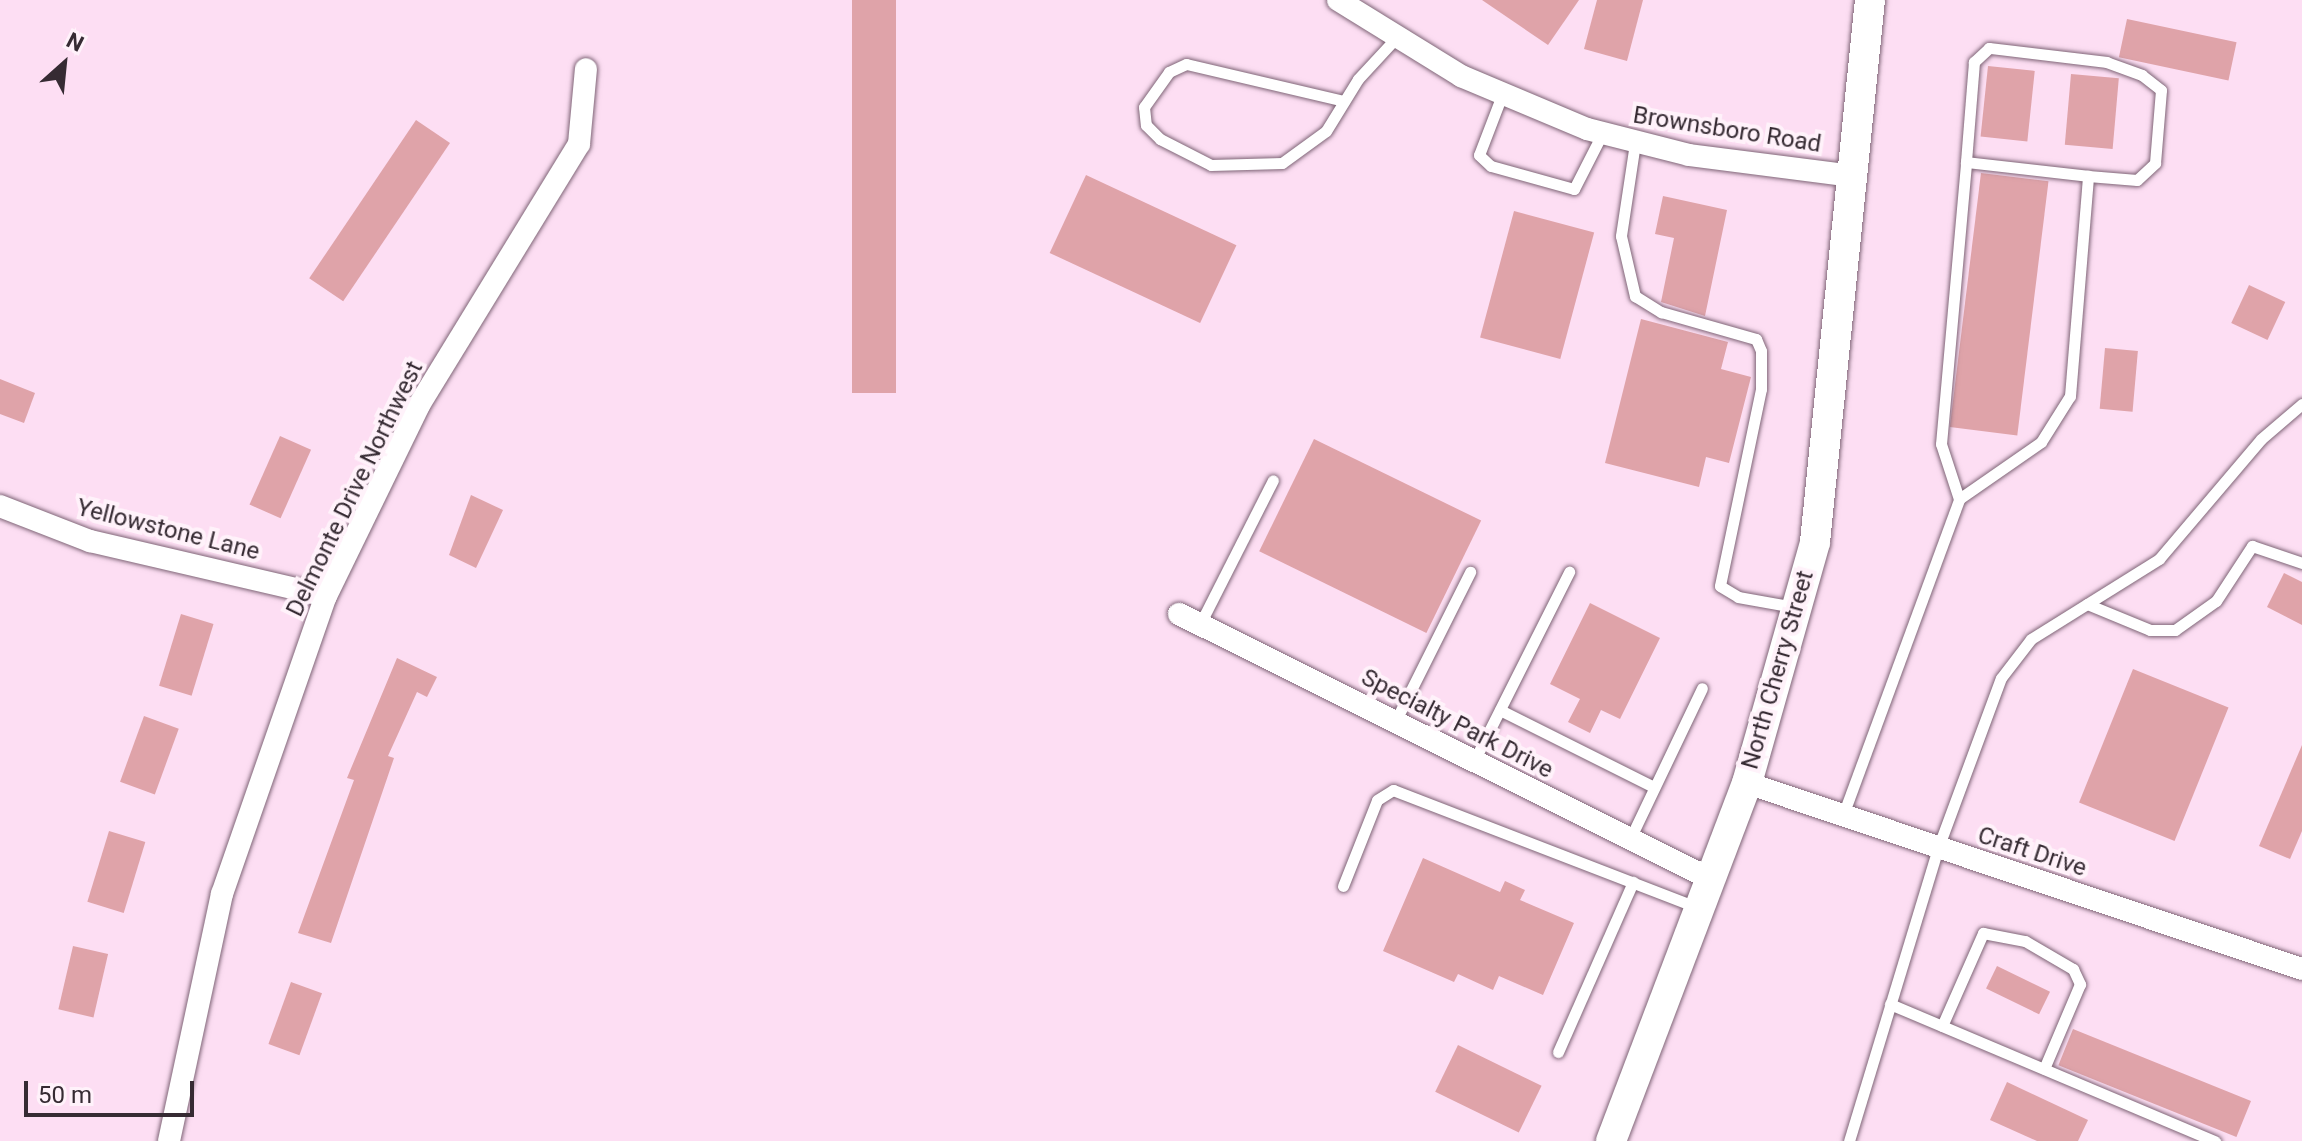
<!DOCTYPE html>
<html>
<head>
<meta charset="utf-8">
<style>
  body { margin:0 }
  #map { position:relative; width:2302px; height:1141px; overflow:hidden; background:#fddef3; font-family:Roboto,sans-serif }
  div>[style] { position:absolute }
  .building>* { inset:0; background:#dfa3a9; transform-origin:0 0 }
  .roads { filter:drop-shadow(0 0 2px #7f6577) drop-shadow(0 0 2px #7f6577) }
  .lane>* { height:11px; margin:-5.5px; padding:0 5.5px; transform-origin:5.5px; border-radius:5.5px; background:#fff }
  .street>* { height:22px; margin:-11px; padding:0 11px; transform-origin:11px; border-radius:11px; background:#fff }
  .secondary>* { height:30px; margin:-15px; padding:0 15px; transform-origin:15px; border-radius:15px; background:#fff }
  span { translate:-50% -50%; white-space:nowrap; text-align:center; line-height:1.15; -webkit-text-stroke:8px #fff2fa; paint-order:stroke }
  .street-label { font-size:24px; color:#362b33 }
  .north { position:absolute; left:24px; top:24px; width:80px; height:80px; -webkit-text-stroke:6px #fff2fa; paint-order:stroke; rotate:27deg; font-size:22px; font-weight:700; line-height:32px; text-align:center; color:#362b33 }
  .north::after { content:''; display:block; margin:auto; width:28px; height:36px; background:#362b33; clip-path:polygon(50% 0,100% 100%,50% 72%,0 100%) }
  .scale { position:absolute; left:24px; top:1081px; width:170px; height:36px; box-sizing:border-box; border:4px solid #362b33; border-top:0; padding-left:10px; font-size:24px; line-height:28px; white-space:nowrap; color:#362b33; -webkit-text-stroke:6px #fff2fa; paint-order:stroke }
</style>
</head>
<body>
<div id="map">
  <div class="building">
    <i style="left:852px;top:0;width:44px;height:393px"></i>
    <i style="clip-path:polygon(1482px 0,1579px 0,1548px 45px)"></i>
    <i style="clip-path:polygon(1597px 0,1643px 0,1627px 61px,1584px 49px)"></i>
    <i style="left:2127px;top:19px;width:112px;height:39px;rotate:12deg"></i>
    <i style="left:1988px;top:66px;width:47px;height:71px;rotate:6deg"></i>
    <i style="left:2071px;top:74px;width:48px;height:71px;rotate:5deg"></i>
    <i style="left:416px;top:120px;width:41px;height:191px;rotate:34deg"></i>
    <i style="left:1981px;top:173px;width:68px;height:256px;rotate:7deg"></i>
    <i style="left:1086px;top:175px;width:166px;height:86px;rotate:25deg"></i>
    <i style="clip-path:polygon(1663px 196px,1727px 210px,1705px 316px,1661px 302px,1674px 238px,1655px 234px)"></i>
    <i style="left:1514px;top:211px;width:83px;height:131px;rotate:15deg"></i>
    <i style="left:2249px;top:285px;width:40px;height:42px;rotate:25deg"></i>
    <i style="clip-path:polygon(1641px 319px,1728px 342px,1721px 369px,1751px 377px,1729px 463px,1706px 457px,1699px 487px,1605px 463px)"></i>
    <i style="left:2105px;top:348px;width:33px;height:61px;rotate:5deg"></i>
    <i style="clip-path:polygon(0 379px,35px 393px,24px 423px,0 414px)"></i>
    <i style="left:280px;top:436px;width:34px;height:75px;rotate:24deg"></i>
    <i style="left:1314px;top:439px;width:186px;height:125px;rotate:26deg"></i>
    <i style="clip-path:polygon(471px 495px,503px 510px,476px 568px,449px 555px)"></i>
    <i style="clip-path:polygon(2284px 573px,2302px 582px,2302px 625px,2267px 607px)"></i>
    <i style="clip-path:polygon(1590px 603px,1660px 638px,1620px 719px,1601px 710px,1590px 733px,1568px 722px,1580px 699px,1550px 684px)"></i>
    <i style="left:181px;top:614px;width:34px;height:75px;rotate:17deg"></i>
    <i style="clip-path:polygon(397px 658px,437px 677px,427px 697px,417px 692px,388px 756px,394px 758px,331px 943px,298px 933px,354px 780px,347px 778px)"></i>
    <i style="left:2133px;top:669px;width:103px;height:144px;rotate:22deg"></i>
    <i style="left:144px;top:716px;width:37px;height:70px;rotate:20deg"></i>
    <i style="clip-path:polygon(2302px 745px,2302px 831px,2290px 859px,2259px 846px)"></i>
    <i style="left:109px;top:831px;width:38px;height:74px;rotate:17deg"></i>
    <i style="clip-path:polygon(1423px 858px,1500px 892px,1505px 881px,1525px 890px,1520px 900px,1574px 923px,1543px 995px,1499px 976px,1493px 990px,1458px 974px,1454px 982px,1383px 951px)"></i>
    <i style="left:73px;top:946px;width:36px;height:65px;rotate:13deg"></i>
    <i style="left:1997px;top:966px;width:59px;height:25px;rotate:26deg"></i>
    <i style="left:291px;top:982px;width:33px;height:66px;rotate:20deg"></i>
    <i style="left:2073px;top:1029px;width:192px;height:39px;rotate:22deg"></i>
    <i style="left:1458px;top:1045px;width:93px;height:52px;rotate:26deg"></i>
    <i style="clip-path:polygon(2007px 1082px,2088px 1120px,2078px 1141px,2037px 1141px,1990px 1120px)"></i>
  </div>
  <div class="roads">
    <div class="lane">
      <i style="left:1502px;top:95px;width:64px;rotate:111deg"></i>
      <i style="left:1479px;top:155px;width:16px;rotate:43deg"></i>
      <i style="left:1491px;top:166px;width:86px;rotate:15.5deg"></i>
      <i style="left:1574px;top:189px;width:62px;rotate:-63deg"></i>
      <i style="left:1344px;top:101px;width:162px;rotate:-166.8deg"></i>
      <i style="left:1186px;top:64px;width:19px;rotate:155deg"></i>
      <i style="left:1169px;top:72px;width:43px;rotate:125.5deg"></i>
      <i style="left:1144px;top:107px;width:18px;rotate:84deg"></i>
      <i style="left:1146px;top:125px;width:20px;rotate:45deg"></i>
      <i style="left:1160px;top:139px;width:57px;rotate:27deg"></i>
      <i style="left:1211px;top:165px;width:71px;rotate:-1.6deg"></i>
      <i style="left:1282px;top:163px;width:54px;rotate:-36deg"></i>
      <i style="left:1326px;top:131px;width:61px;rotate:-58.4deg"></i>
      <i style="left:1358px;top:79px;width:54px;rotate:-47.2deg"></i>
      <i style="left:1635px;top:143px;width:94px;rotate:98.6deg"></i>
      <i style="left:1621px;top:236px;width:62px;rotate:76.9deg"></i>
      <i style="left:1635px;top:296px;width:31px;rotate:32deg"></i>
      <i style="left:1661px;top:312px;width:99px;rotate:15.9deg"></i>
      <i style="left:1756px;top:339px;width:13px;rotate:67deg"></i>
      <i style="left:1761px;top:351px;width:38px;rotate:90deg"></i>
      <i style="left:1761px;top:389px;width:201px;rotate:101.8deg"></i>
      <i style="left:1720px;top:586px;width:21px;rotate:31deg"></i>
      <i style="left:1738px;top:597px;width:57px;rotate:10.1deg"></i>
      <i style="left:1959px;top:499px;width:58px;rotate:-108.1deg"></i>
      <i style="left:1941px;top:444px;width:283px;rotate:-84.9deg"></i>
      <i style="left:2087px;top:604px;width:68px;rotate:22.4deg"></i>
      <i style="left:2150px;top:630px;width:25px"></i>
      <i style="left:2175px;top:630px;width:50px;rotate:-35.3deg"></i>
      <i style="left:2216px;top:601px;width:66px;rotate:-56.8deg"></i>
      <i style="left:2252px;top:546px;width:53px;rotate:18.8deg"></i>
      <i style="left:1200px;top:624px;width:161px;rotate:-63.1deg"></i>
      <i style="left:1500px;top:710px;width:172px;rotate:26.6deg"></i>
      <i style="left:1395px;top:722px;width:168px;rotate:-63.4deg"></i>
      <i style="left:1474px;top:761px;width:212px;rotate:-63.3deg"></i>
      <i style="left:1843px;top:815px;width:337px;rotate:-69.8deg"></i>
      <i style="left:1959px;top:499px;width:100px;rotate:-34.8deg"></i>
      <i style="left:2041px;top:442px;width:54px;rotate:-57.8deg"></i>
      <i style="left:2070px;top:396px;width:221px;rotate:-85.3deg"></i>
      <i style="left:2088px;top:176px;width:49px;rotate:4.7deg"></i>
      <i style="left:2137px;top:180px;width:25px;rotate:-43deg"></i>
      <i style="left:2155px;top:163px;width:73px;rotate:-85.3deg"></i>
      <i style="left:2161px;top:90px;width:24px;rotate:-142deg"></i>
      <i style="left:2142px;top:75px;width:37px;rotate:-160deg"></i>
      <i style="left:2107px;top:62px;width:119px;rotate:-173.2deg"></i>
      <i style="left:1989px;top:48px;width:21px;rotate:137deg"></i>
      <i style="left:1974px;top:62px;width:100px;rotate:94.6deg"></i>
      <i style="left:1966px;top:162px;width:123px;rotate:6.5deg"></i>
      <i style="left:1630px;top:839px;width:167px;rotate:-64.5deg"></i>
      <i style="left:1343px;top:886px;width:92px;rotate:-68.4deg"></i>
      <i style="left:1377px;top:800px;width:19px;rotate:-32deg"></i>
      <i style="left:1393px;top:790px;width:326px;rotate:21.1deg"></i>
      <i style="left:1890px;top:1004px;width:353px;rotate:22.9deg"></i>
      <i style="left:1942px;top:1026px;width:102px;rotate:-66.2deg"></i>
      <i style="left:1983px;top:933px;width:43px;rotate:10.8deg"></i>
      <i style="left:2025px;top:941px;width:56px;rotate:30.3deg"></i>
      <i style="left:2073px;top:969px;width:17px;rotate:65deg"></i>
      <i style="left:2080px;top:984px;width:92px;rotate:113deg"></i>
      <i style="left:1558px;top:1052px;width:186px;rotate:-66.2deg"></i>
      <i style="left:1849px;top:1141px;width:306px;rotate:-73.1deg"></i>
      <i style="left:1938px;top:848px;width:181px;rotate:-69.7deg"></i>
      <i style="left:2001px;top:678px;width:49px;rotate:-52.4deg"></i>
      <i style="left:2031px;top:639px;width:151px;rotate:-32deg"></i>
      <i style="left:2159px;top:559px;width:157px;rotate:-49.6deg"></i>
      <i style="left:2261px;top:439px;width:54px;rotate:-40.5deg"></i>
    </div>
    <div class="street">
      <i style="left:1338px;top:0;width:145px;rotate:31.7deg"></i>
      <i style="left:1461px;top:76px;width:137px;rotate:22.8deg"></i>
      <i style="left:1587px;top:129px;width:105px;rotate:14.3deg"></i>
      <i style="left:1689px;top:155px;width:166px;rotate:7.3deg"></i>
      <i style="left:0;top:506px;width:97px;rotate:21.3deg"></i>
      <i style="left:90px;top:541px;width:242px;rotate:13.1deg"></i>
      <i style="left:1179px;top:614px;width:597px;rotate:26.48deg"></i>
      <i style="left:1747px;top:783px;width:585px;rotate:18.53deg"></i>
      <i style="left:169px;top:1141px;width:253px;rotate:-77.9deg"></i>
      <i style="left:222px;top:894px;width:316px;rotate:-70.8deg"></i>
      <i style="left:326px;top:596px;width:212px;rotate:-64deg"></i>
      <i style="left:419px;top:405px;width:306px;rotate:-58.5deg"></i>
      <i style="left:579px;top:144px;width:75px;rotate:-84.7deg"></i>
    </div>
    <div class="secondary">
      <i style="left:1611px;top:1141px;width:383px;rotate:-69.2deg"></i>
      <i style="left:1747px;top:783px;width:250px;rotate:-74.2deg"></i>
      <i style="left:1815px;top:542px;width:545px;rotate:-84.21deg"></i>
    </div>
  </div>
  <div class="street-label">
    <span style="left:1727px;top:130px;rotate:9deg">Brownsboro Road</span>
    <span style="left:355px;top:489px;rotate:-64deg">Delmonte Drive Northwest</span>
    <span style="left:168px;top:530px;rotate:14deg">Yellowstone Lane</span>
    <span style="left:1778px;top:670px;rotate:-74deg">North Cherry Street</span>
    <span style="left:1457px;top:724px;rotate:27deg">Specialty Park Drive</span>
    <span style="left:2032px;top:852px;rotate:18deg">Craft Drive</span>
  </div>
  <div class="north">N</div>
  <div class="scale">50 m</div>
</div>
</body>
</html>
